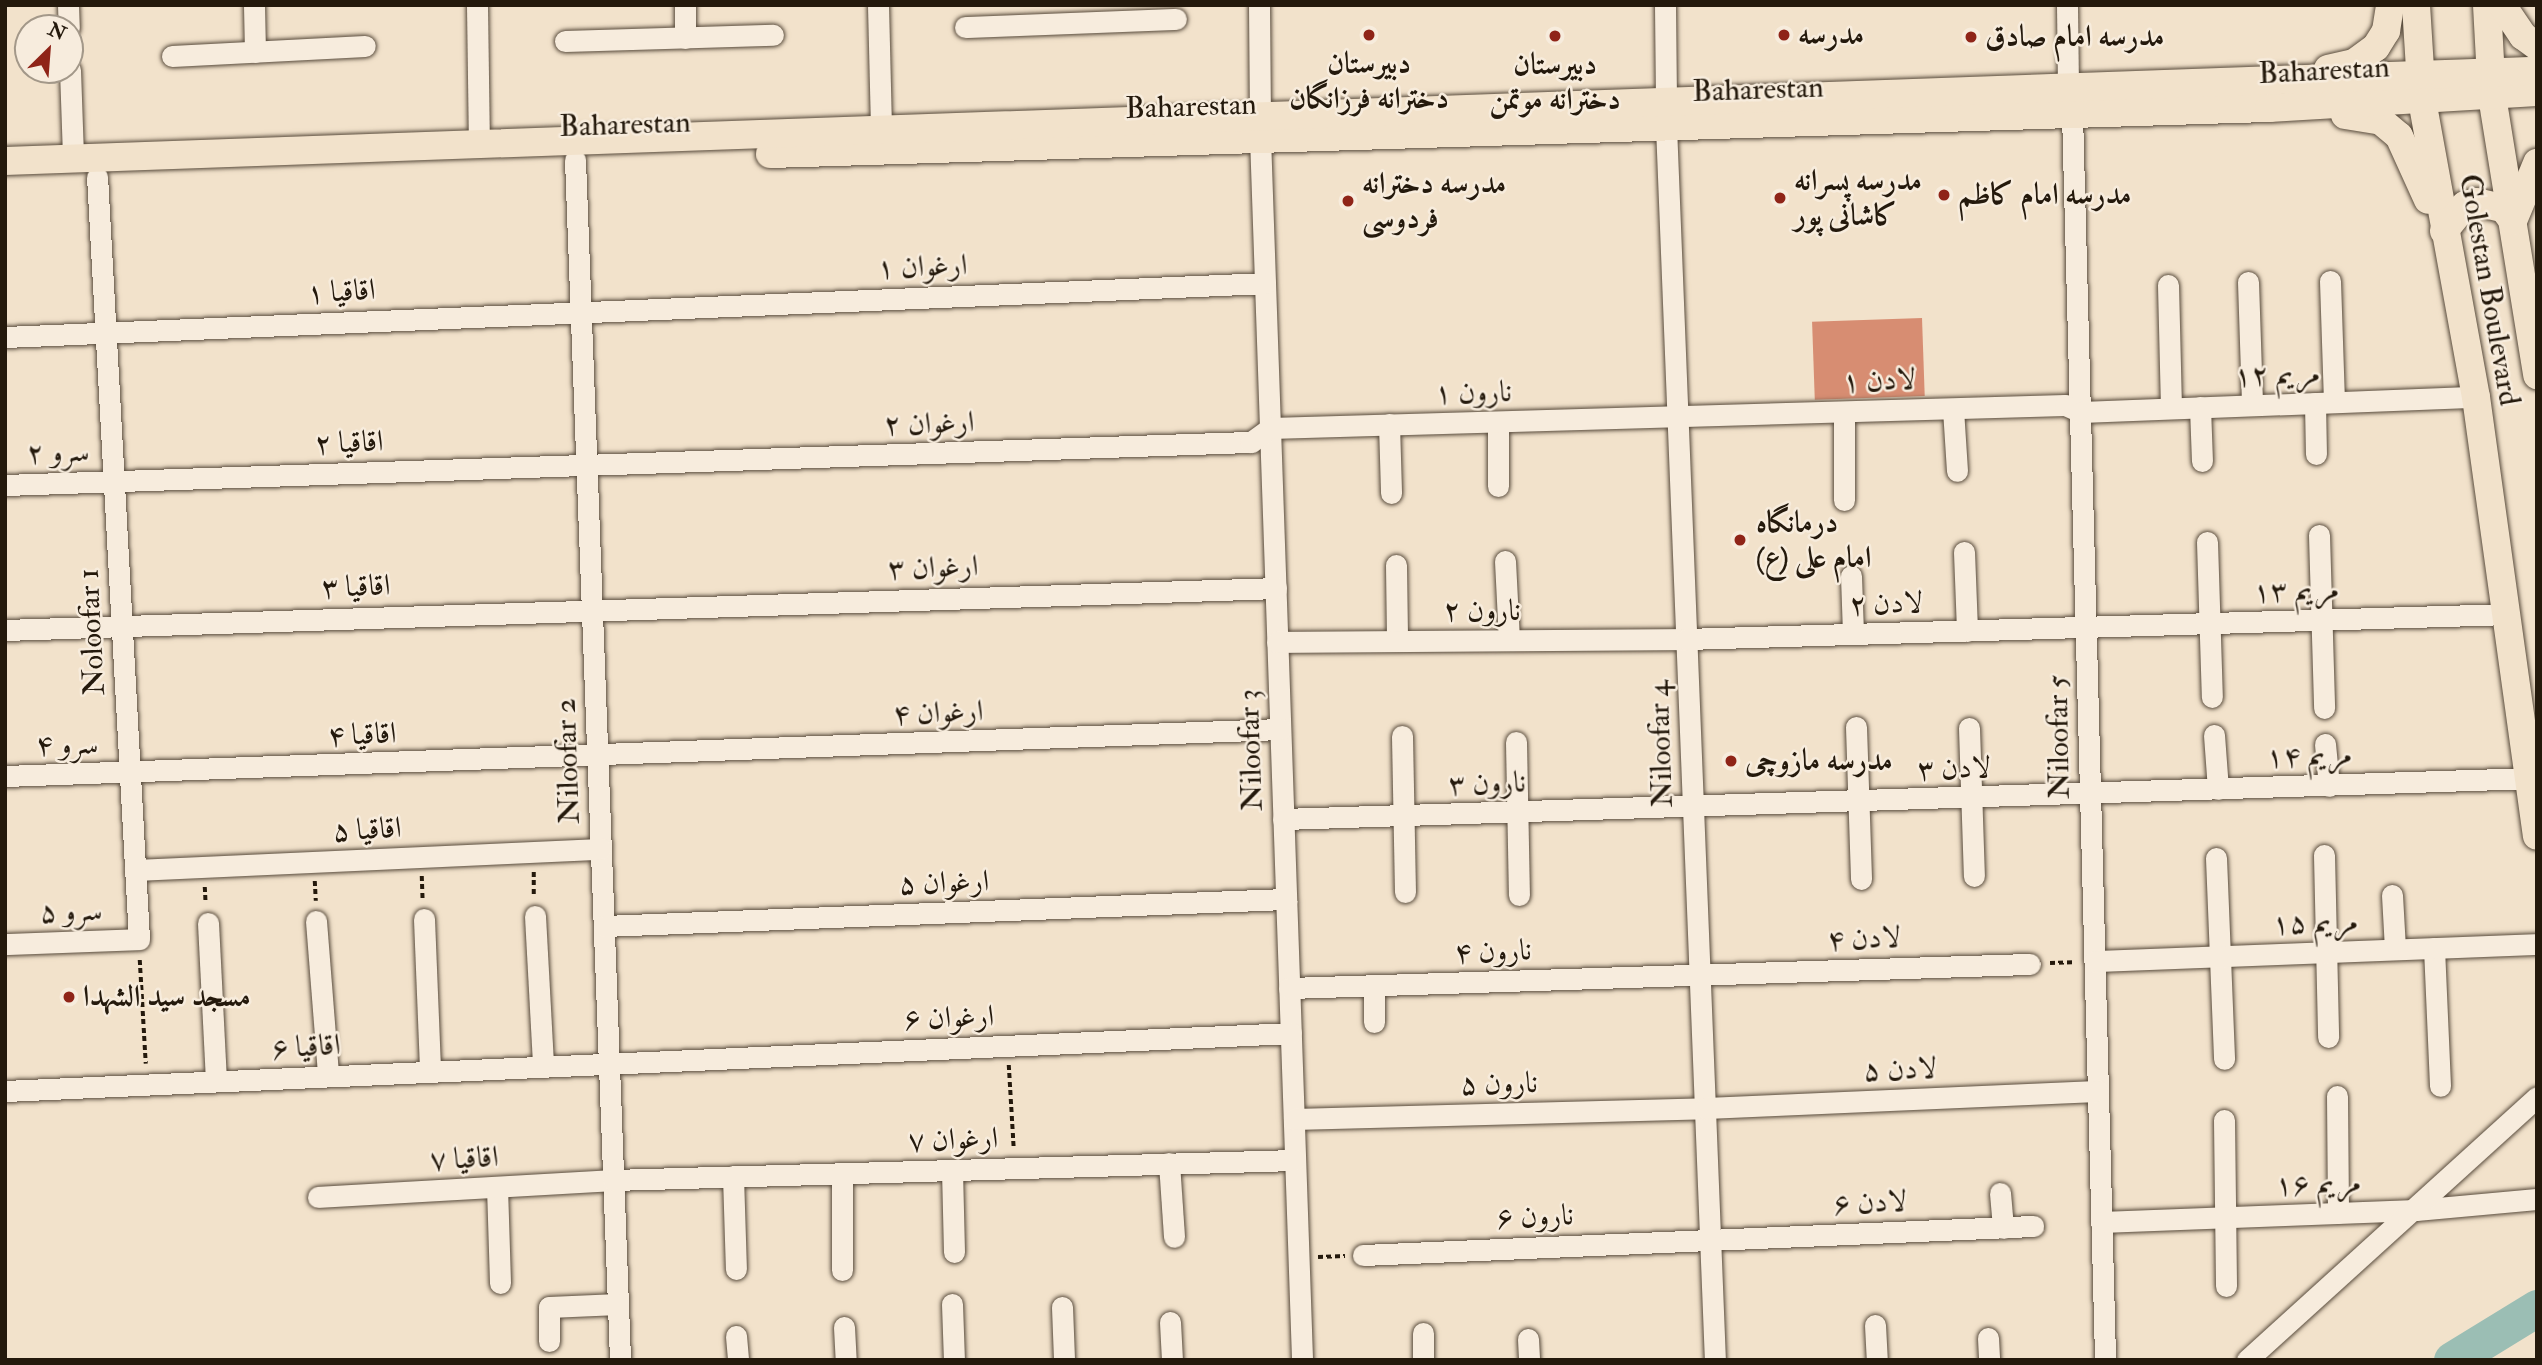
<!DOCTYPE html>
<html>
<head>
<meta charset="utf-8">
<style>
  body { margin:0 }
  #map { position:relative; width:2542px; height:1365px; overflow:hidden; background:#f2e2cb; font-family:"IM FELL Double Pica",Amiri,serif }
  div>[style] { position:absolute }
  .river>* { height:37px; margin:-18.5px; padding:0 18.5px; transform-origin:18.5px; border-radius:18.5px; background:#9bbeb4 }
  .building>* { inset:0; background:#d78d72; transform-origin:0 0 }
  .path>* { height:3.5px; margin-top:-1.75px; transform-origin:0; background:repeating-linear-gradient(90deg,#24190c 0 5px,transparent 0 8.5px) }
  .roads { filter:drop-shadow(0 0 2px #584b3c) drop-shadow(0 0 2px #584b3c) }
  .minor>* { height:21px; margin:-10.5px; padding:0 10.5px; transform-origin:10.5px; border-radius:10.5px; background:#f7ecdd }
  .major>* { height:28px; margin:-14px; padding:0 14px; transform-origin:14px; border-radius:14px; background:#f2e2cb }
  .dots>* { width:19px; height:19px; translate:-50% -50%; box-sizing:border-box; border:4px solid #f7ecdd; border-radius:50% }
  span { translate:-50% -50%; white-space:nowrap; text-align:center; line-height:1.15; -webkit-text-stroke:5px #f7ecdd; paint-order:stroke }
  .poi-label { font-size:30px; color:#24190c; font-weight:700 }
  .left { translate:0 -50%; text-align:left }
  .street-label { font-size:30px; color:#24190c }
  .frame { position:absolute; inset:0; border:7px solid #24190c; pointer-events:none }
  .north { position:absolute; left:14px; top:14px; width:70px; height:70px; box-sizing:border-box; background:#f7ecdd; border:2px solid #a39889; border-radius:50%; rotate:25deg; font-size:19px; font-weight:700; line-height:28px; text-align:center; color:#24190c }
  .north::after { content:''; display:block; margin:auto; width:24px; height:32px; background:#8f2418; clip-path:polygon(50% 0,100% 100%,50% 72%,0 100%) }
</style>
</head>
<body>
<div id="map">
  <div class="river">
    <i style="left:2452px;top:1360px;width:100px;rotate:-31.5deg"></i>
  </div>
  <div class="building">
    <i style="left:1922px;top:318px;width:78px;height:110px;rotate:88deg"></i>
  </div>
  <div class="path">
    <i style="left:534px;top:872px;width:24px;rotate:90deg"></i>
    <i style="left:422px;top:876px;width:23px;rotate:88deg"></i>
    <i style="left:315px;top:881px;width:20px;rotate:87deg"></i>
    <i style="left:205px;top:887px;width:17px;rotate:87deg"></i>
    <i style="left:140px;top:960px;width:104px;rotate:86.7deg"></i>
    <i style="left:2050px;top:963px;width:23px;rotate:-2deg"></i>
    <i style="left:1009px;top:1065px;width:84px;rotate:86.6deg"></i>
    <i style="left:1318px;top:1257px;width:27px;rotate:-2deg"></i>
  </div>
  <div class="roads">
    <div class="minor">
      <i style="left:68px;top:5px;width:23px;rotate:88deg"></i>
      <i style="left:254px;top:5px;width:47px;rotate:88.8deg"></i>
      <i style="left:477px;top:5px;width:140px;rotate:89.2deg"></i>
      <i style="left:685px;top:5px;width:33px;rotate:90deg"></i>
      <i style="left:878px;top:5px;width:125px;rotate:88.6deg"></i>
      <i style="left:1259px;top:5px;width:108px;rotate:89.5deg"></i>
      <i style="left:1665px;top:5px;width:98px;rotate:89.4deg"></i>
      <i style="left:2067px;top:5px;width:81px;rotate:89.3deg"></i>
      <i style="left:965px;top:27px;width:211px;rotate:-2.2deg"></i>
      <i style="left:565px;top:41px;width:208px;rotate:-1.7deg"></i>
      <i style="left:172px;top:56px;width:193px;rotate:-3deg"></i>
      <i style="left:70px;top:70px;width:88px;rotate:88deg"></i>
      <i style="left:2072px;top:113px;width:1247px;rotate:88.48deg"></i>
      <i style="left:1666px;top:126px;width:1235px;rotate:87.73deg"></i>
      <i style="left:1260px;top:137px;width:1224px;rotate:88.03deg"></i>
      <i style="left:575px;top:160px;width:1201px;rotate:87.85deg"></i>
      <i style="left:2330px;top:281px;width:121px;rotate:88.1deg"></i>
      <i style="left:2248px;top:282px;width:123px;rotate:88.1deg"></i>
      <i style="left:2168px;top:285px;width:123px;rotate:88.6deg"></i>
      <i style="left:5px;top:337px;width:1261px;rotate:-2.45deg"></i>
      <i style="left:2315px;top:403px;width:51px;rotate:88.9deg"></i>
      <i style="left:2200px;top:407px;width:54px;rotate:87.9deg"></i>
      <i style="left:1953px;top:409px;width:62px;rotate:86.3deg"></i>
      <i style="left:1844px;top:412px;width:88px;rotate:90deg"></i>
      <i style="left:1498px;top:422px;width:64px;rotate:90deg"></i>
      <i style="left:1389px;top:424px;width:69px;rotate:88.3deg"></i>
      <i style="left:5px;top:485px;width:1247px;rotate:-1.98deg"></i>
      <i style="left:1251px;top:442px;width:24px;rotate:-36deg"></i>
      <i style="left:1270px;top:428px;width:795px;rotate:-1.66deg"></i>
      <i style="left:2065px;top:405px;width:17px;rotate:24deg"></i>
      <i style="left:2081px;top:412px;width:395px;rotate:-2.2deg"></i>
      <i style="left:2319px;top:535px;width:173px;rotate:88.3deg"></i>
      <i style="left:2207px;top:542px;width:155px;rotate:88.2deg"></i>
      <i style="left:1964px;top:552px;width:79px;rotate:87.8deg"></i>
      <i style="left:1505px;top:561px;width:79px;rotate:87.1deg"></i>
      <i style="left:1396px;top:565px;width:76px;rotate:89.2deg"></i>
      <i style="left:1851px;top:576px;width:58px;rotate:88deg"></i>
      <i style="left:5px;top:630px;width:1272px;rotate:-1.89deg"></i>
      <i style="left:1277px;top:642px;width:409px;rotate:-0.4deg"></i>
      <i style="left:1686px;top:639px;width:822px;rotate:-1.74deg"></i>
      <i style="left:1856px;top:727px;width:152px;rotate:88.1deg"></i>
      <i style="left:1969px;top:728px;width:148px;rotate:88.1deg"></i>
      <i style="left:2214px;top:735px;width:54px;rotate:85.8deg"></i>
      <i style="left:1402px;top:736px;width:156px;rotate:88.9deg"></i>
      <i style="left:1516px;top:742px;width:153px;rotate:88.9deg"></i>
      <i style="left:2325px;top:744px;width:42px;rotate:84.6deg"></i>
      <i style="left:5px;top:776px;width:1276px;rotate:-2.11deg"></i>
      <i style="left:1283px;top:819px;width:1248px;rotate:-1.88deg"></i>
      <i style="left:2324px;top:855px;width:182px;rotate:88.7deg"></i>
      <i style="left:2216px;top:858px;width:201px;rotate:87.7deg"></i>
      <i style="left:135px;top:870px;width:466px;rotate:-2.6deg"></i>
      <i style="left:2392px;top:895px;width:54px;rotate:86.8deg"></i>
      <i style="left:535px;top:916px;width:149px;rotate:86.9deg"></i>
      <i style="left:424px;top:919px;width:152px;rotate:87.7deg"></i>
      <i style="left:316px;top:921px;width:154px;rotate:85.5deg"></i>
      <i style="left:208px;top:923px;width:157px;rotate:87.1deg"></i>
      <i style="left:604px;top:926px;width:683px;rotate:-2.27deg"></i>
      <i style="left:5px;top:944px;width:134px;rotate:-2.1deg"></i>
      <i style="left:139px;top:939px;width:763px;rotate:-93.15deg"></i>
      <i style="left:2434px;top:948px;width:138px;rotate:87.5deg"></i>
      <i style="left:2095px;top:961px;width:442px;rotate:-2.2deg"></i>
      <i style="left:1374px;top:987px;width:35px;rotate:90deg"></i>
      <i style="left:1289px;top:988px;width:741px;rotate:-1.86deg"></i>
      <i style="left:5px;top:1091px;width:1287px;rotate:-2.58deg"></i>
      <i style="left:2337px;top:1096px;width:117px;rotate:89.5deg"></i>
      <i style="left:1294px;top:1119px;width:411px;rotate:-1.5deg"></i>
      <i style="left:1705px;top:1108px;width:393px;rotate:-2.5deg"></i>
      <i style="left:2224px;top:1120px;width:166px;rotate:89.3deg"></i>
      <i style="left:1169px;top:1163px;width:74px;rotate:86.1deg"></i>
      <i style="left:952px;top:1170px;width:82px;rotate:88.6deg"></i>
      <i style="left:733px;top:1176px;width:93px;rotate:88.2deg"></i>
      <i style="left:497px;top:1187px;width:96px;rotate:88.2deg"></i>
      <i style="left:2000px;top:1193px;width:35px;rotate:85deg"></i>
      <i style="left:318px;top:1197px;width:295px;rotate:-3.3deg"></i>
      <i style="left:613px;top:1180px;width:682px;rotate:-1.68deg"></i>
      <i style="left:2101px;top:1222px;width:315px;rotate:-2.2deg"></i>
      <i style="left:2416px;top:1210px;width:121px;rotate:-5.2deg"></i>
      <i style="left:1363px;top:1255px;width:671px;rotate:-2.48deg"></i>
      <i style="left:842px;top:1270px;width:97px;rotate:-90deg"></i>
      <i style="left:952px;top:1304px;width:56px;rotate:88deg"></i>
      <i style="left:1062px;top:1307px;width:53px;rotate:87.8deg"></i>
      <i style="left:1170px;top:1322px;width:38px;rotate:87deg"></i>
      <i style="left:1875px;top:1325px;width:35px;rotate:87deg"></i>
      <i style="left:844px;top:1327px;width:33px;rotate:87deg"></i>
      <i style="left:1423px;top:1333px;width:27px;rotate:90deg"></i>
      <i style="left:736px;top:1336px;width:24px;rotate:85deg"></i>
      <i style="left:1988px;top:1338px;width:22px;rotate:87deg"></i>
      <i style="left:1528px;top:1339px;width:21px;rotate:87deg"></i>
      <i style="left:549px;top:1341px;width:34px;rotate:-90deg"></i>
      <i style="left:549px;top:1307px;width:69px;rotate:-2.5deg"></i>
      <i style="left:2247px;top:1360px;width:391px;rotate:-42.2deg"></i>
    </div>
    <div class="major">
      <i style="left:2416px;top:5px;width:95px;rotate:86.4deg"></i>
      <i style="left:2422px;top:100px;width:302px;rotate:79.7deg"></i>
      <i style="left:2476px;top:397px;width:443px;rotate:82.1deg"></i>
      <i style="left:2487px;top:5px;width:91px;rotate:86.9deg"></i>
      <i style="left:2492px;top:96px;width:283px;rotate:80.8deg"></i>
      <i style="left:2502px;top:5px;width:37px;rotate:56deg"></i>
      <i style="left:2523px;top:36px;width:17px;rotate:36deg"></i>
      <i style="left:2328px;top:69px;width:27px;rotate:-13deg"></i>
      <i style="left:2354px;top:63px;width:27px;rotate:-36deg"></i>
      <i style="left:2376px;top:47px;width:19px;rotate:-58deg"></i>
      <i style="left:2386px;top:31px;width:26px;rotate:-81deg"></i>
      <i style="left:2345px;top:115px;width:36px;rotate:9deg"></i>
      <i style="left:2381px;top:121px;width:23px;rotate:40deg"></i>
      <i style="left:2399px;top:136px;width:70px;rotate:65.6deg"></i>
      <i style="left:770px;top:154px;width:1500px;rotate:-1.76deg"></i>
      <i style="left:2269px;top:108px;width:268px;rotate:-3.4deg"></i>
      <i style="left:5px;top:161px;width:2534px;rotate:-2.04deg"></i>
      <i style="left:2444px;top:231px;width:33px;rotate:-51deg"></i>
      <i style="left:2465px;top:205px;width:11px;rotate:-15deg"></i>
      <i style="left:2476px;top:202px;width:28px;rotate:13deg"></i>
      <i style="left:2503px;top:208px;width:16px;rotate:52deg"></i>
      <i style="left:2513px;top:221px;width:63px;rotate:-67.5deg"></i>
    </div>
  </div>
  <div class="dots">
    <i style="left:1369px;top:35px;background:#8f2418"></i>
    <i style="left:1784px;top:35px;background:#8f2418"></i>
    <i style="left:1555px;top:36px;background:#8f2418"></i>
    <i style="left:1971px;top:37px;background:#8f2418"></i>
    <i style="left:1944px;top:195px;background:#8f2418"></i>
    <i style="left:1780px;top:198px;background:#8f2418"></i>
    <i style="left:1348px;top:201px;background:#8f2418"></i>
    <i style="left:1740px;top:540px;background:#8f2418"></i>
    <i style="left:1731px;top:761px;background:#8f2418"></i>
    <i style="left:69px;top:997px;background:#8f2418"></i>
  </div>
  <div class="poi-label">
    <span class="left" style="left:1798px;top:35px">مدرسه</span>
    <span class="left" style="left:1985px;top:37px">مدرسه امام صادق</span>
    <span style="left:1369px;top:81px">دبیرستان<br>دخترانه فرزانگان</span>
    <span style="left:1555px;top:82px">دبیرستان<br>دخترانه موتمن</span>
    <span class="left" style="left:1794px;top:198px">مدرسه پسرانه<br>کاشانی پور</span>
    <span class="left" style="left:1362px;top:201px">مدرسه دخترانه<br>فردوسی</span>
    <span class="left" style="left:1958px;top:195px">مدرسه امام کاظم</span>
    <span class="left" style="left:1756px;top:540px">درمانگاه<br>امام علی (ع)</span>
    <span class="left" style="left:1745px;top:761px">مدرسه مازوچی</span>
    <span class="left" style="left:83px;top:997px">مسجد سید الشهدا</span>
  </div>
  <div class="street-label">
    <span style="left:2324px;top:71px;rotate:-3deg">Baharestan</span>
    <span style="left:1758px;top:90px;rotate:-2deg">Baharestan</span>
    <span style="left:1191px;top:107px;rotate:-2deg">Baharestan</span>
    <span style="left:625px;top:125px;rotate:-2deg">Baharestan</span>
    <span style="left:922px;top:267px;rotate:-2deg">ارغوان ۱</span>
    <span style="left:2489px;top:290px;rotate:80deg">Golestan Boulevard</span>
    <span style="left:341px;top:292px;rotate:-3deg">اقاقیا ۱</span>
    <span style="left:2277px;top:375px;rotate:-2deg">مریم ۱۲</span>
    <span style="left:1879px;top:381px;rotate:-2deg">لادن ۱</span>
    <span style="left:1473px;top:393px;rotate:-1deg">نارون ۱</span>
    <span style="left:929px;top:424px;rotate:-2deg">ارغوان ۲</span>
    <span style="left:349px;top:443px;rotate:-2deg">اقاقیا ۲</span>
    <span style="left:58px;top:453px;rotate:-2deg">سرو ۲</span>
    <span style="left:933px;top:568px;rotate:-2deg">ارغوان ۳</span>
    <span style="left:356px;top:587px;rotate:-2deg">اقاقیا ۳</span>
    <span style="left:2296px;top:591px;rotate:-2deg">مریم ۱۳</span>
    <span style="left:1886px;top:604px;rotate:-2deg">لادن ۲</span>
    <span style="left:1482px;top:611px">نارون ۲</span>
    <span style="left:92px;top:632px;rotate:-93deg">Noloofar 1</span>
    <span style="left:938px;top:713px;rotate:-2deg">ارغوان ۴</span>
    <span style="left:362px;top:735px;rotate:-2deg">اقاقیا ۴</span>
    <span style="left:2059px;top:737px;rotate:-91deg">Niloofar 5</span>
    <span style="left:1661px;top:744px;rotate:-92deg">Niloofar 4</span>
    <span style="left:67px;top:745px;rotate:-1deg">سرو ۴</span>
    <span style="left:1251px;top:750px;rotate:-92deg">Niloofar 3</span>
    <span style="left:2309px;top:756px;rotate:-2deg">مریم ۱۴</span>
    <span style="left:568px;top:761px;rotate:-92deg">Niloofar 2</span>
    <span style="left:1954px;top:769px;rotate:-2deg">لادن ۳</span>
    <span style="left:1487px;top:784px;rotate:-2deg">نارون ۳</span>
    <span style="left:367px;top:830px;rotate:-3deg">اقاقیا ۵</span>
    <span style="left:944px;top:883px;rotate:-2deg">ارغوان ۵</span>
    <span style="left:71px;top:912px;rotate:-2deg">سرو ۵</span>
    <span style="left:2315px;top:923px;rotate:-2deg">مریم ۱۵</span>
    <span style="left:1864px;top:939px;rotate:-2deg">لادن ۴</span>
    <span style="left:1493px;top:952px;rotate:-2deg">نارون ۴</span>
    <span style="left:949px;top:1018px;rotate:-2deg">ارغوان ۶</span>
    <span style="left:306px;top:1047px;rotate:-3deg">اقاقیا ۶</span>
    <span style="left:1900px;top:1070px;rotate:-2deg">لادن ۵</span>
    <span style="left:1499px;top:1084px;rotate:-1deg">نارون ۵</span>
    <span style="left:953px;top:1140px;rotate:-2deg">ارغوان ۷</span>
    <span style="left:464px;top:1159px;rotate:-3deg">اقاقیا ۷</span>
    <span style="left:2318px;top:1184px;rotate:-2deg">مریم ۱۶</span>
    <span style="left:1870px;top:1203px;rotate:-2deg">لادن ۶</span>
    <span style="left:1535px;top:1217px;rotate:-2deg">نارون ۶</span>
  </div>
  <div class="frame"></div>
  <div class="north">N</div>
</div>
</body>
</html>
